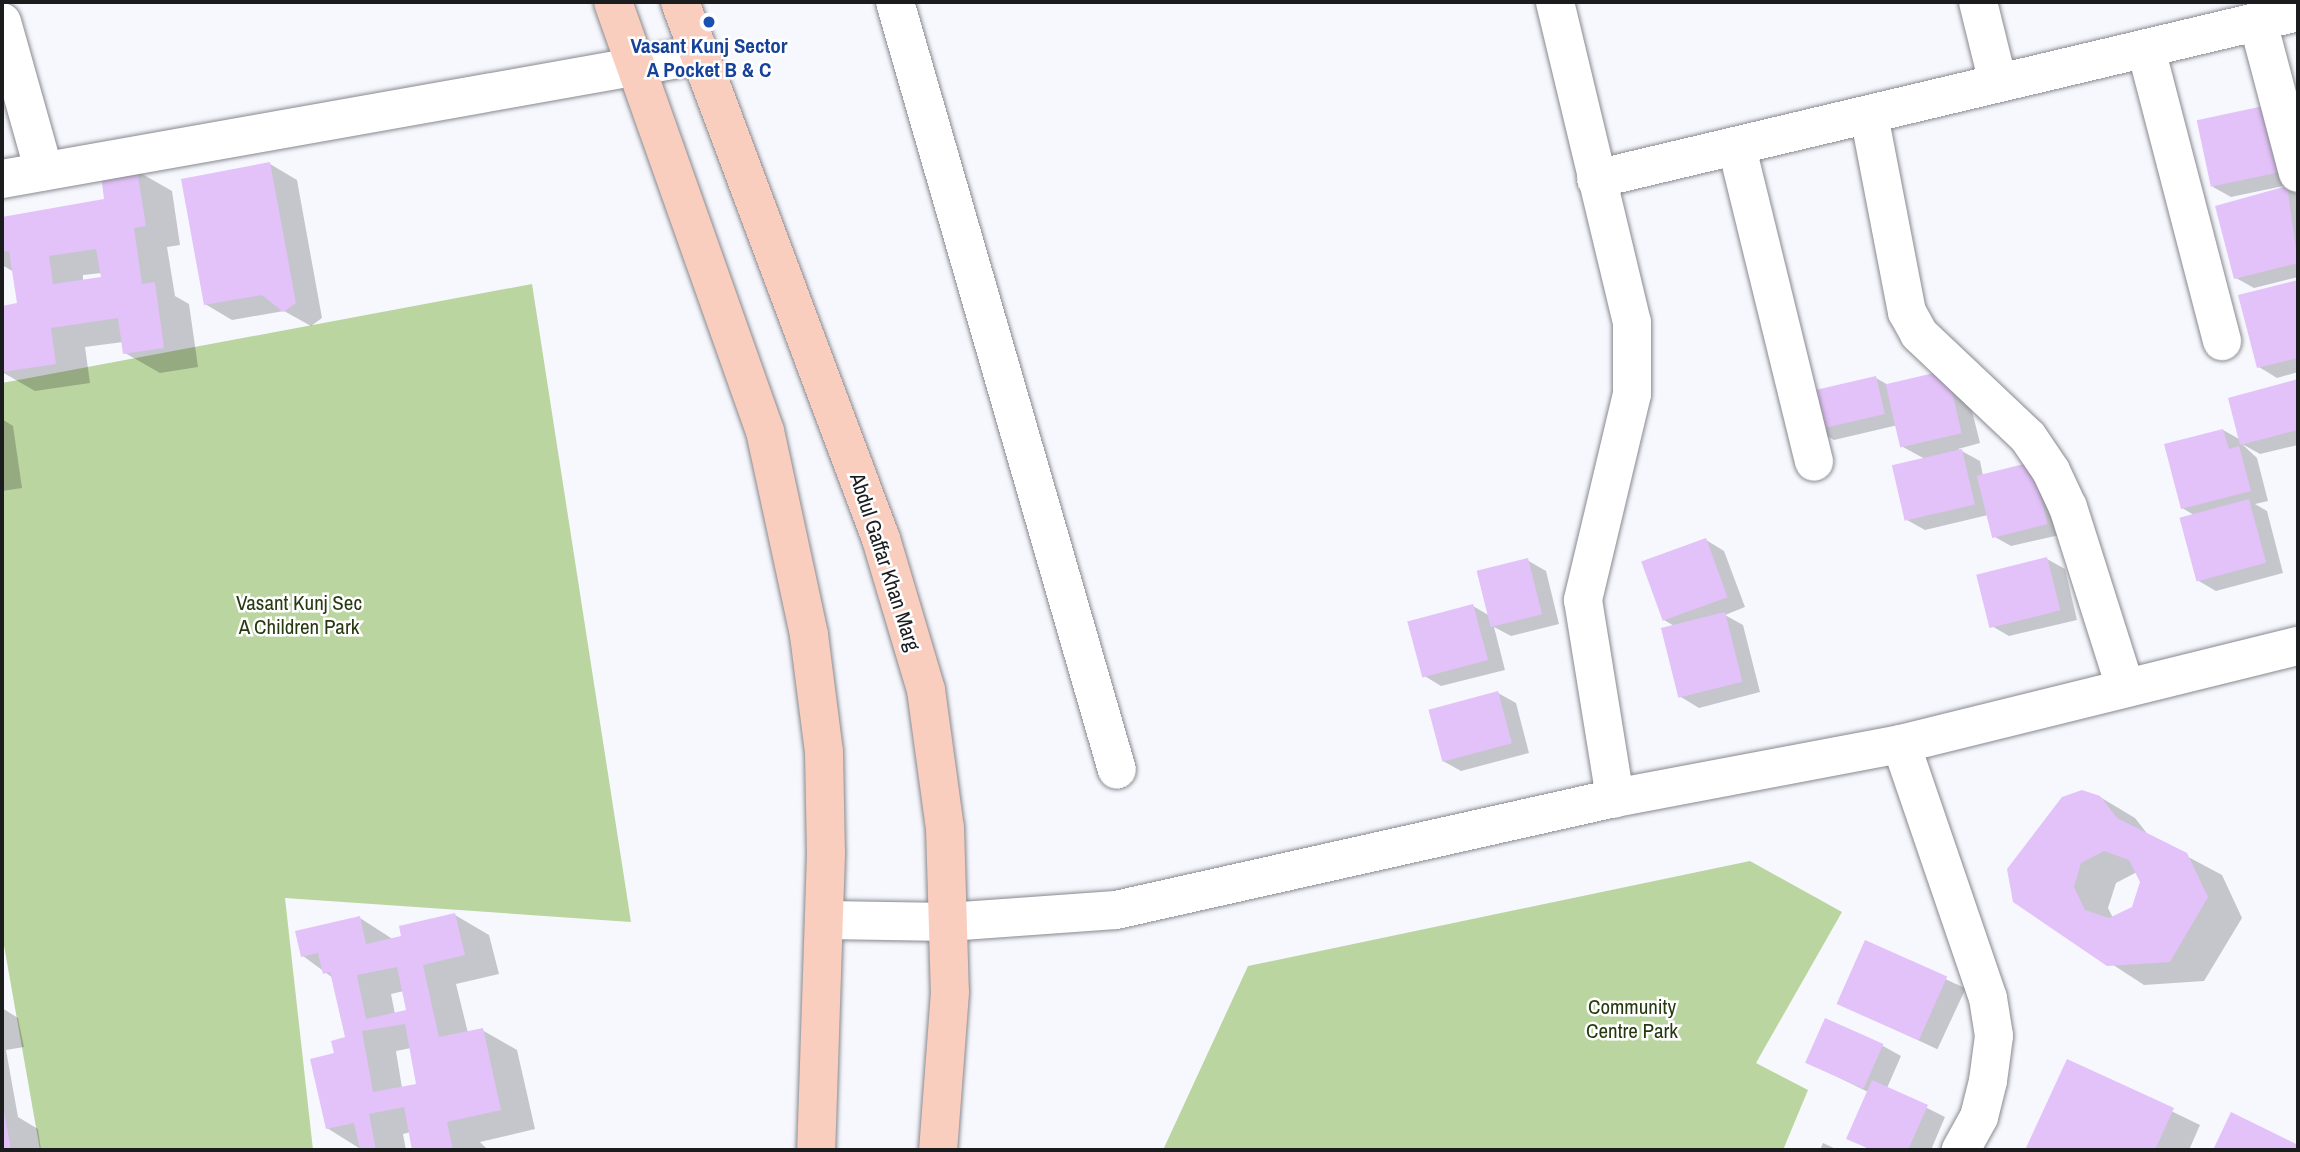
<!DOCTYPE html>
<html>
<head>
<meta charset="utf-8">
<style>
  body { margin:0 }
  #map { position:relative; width:2300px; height:1152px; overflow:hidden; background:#f7f8fe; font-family:"Archivo Narrow",sans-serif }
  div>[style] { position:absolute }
  .green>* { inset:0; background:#bbd5a0 }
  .shadow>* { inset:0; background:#0003; transform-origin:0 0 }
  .building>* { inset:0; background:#e3c1f9; transform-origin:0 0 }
  .roads { filter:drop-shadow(0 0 2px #88898f) drop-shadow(0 0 2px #88898f) }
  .minor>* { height:38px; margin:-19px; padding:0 19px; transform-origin:19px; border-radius:19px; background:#fff }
  .major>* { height:38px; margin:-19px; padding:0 19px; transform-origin:19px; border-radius:19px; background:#f9cebf }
  .dots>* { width:19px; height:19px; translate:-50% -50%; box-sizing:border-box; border:4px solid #fff; border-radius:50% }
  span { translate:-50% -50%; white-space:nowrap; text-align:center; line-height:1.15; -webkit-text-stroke:5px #fff; paint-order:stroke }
  .transit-label { font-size:21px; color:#164399; font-weight:700 }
  .street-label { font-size:21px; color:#1b1c1e }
  .park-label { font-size:21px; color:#273910 }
  .frame { position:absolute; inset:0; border:4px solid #1b1c1e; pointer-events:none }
</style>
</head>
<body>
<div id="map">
  <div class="green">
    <i style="clip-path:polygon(532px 284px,631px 922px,285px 898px,313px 1150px,40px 1150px,2px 934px,2px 383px)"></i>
    <i style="clip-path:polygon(1750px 861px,1842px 912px,1756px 1063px,1808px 1090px,1783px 1150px,1163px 1150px,1248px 966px)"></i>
  </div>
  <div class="shadow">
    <i style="clip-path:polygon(2199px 122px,2298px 183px,2231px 197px,2213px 187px)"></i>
    <i style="clip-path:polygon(270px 164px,297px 180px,322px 318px,311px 326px,284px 311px,232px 320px,205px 304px)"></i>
    <i style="clip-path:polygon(evenodd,137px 171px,172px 191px,180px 245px,167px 247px,175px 296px,189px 304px,198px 367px,160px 373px,125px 353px,123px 342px,85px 347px,90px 383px,35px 391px,2px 372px,2px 307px,19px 305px,14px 272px,2px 265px,2px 220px,106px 201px,137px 171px,102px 273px,103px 279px,83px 281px,83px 275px,102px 273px)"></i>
    <i style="clip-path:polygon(2287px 188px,2298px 195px,2298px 277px,2254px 288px,2236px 278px)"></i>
    <i style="clip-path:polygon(2298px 281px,2298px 372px,2277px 378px,2259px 367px,2240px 297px)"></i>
    <i style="clip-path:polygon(1876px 378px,1890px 386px,1965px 383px,1980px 443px,1958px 449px,1980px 461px,1983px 476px,2032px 464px,2064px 534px,2011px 546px,1993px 536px,1988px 515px,1925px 530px,1907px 520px,1925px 459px,1903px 447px,1898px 425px,1834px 440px,1816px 430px)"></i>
    <i style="clip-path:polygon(2298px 381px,2298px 445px,2260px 454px,2242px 444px,2257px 458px,2268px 501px,2255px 504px,2267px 511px,2283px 573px,2216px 591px,2197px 580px,2194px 515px,2182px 508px,2223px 430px,2241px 440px,2230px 399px)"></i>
    <i style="clip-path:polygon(2px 419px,13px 426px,22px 488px,2px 491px)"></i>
    <i style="clip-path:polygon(1706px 540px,1724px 551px,1745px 607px,1725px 615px,1743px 625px,1760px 692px,1699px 708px,1681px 697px,1676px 627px,1664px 620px)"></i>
    <i style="clip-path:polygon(2047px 559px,2065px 569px,2077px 620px,2009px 636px,1990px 625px)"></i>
    <i style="clip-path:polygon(1527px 560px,1546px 571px,1559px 624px,1511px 636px,1494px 627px,1505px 670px,1441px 686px,1423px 675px,1473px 606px,1490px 616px)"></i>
    <i style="clip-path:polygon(1498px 693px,1516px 703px,1529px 753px,1461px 771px,1443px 761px)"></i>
    <i style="clip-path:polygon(evenodd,2100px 797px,2135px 818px,2149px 836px,2222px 875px,2242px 918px,2204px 981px,2144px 985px,2015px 901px,2100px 797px,2137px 872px,2142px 882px,2134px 908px,2113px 918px,2108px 908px,2116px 883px,2137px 872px)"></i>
    <i style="clip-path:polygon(evenodd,455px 915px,489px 935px,499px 974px,456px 984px,468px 1033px,482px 1030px,517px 1050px,535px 1129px,480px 1142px,488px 1150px,414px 1150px,411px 1132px,403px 1134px,406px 1150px,362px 1150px,327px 1128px,336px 1055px,347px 1039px,333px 978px,303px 956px,360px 918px,394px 940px,455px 915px,404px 991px,408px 1012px,395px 1014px,391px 994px,404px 991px,455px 915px,411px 1048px,418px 1085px,402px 1088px,396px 1051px,411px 1048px)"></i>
    <i style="left:1866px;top:942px;width:110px;height:67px;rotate:25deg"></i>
    <i style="clip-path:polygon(2px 1008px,18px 1018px,24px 1047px,6px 1050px,18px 1117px,38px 1129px,41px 1150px,2px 1150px)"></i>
    <i style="clip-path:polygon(1883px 1046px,1901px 1056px,1887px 1088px,1945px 1117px,1931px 1150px,1871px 1150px,1848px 1138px,1868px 1092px,1807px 1062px)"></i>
    <i style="clip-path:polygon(2068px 1061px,2200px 1125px,2189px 1150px,2027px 1150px)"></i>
    <i style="clip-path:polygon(2232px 1114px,2298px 1147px,2298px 1150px,2215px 1150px)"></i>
    <i style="clip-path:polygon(1823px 1143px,1838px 1150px,1820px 1150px)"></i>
  </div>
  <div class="building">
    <i style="left:2273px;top:104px;width:68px;height:78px;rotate:78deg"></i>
    <i style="clip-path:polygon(270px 162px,296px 303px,283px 312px,262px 295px,204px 305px,181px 179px)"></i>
    <i style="clip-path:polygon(evenodd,137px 170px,146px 226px,134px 228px,142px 284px,155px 282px,164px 348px,123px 354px,118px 318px,51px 328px,56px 364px,2px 372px,2px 306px,17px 303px,9px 251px,2px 252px,2px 217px,104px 199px,101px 175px,137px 170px,96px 249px,101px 277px,53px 284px,49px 256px,96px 249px)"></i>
    <i style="clip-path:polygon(2287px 186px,2298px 263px,2234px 279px,2215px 206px)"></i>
    <i style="clip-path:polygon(2298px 280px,2298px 358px,2257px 368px,2238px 295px)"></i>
    <i style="left:1947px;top:370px;width:65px;height:63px;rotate:77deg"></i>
    <i style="left:1876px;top:376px;width:39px;height:72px;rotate:77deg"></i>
    <i style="clip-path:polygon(2298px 379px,2298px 430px,2240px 445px,2228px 398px)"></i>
    <i style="clip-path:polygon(2223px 429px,2229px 449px,2239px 446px,2251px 491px,2181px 509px,2164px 444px)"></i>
    <i style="left:1962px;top:449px;width:57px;height:72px;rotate:77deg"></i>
    <i style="left:2032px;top:462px;width:64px;height:57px;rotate:76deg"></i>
    <i style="left:2249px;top:499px;width:66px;height:72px;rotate:75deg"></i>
    <i style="left:1706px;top:538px;width:63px;height:69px;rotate:70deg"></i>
    <i style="left:2047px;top:557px;width:55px;height:73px;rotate:76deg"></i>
    <i style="left:1528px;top:558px;width:58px;height:53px;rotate:76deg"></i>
    <i style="left:1473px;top:604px;width:58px;height:68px;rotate:75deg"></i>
    <i style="left:1725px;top:612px;width:72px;height:66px;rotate:76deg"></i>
    <i style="left:1498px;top:691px;width:54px;height:72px;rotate:75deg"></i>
    <i style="clip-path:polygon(evenodd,2082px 790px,2100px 796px,2117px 818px,2187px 853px,2208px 897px,2170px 962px,2107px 966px,2013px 902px,2007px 869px,2062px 797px,2082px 790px,2104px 851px,2129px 860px,2140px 882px,2132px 907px,2109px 918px,2085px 910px,2074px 887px,2081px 863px,2104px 851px)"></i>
    <i style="clip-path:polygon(evenodd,455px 913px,465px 955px,423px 965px,439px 1037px,483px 1028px,501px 1110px,447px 1122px,453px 1150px,412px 1150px,404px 1107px,369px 1114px,376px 1150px,360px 1150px,354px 1123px,326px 1129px,310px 1059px,334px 1053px,331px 1041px,345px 1037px,330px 972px,323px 974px,318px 953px,301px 957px,295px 931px,360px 916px,366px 944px,401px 936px,399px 926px,455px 913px,397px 967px,406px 1010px,366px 1019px,357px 975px,397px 967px,455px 913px,405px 1024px,416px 1084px,373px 1092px,362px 1031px,405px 1024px)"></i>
    <i style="left:1865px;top:940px;width:90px;height:70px;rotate:24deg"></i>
    <i style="left:1825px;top:1018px;width:64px;height:49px;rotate:24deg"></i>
    <i style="clip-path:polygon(2067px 1059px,2174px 1108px,2155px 1150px,2025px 1150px)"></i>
    <i style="clip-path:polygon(1872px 1080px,1928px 1105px,1908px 1150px,1872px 1150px,1846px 1139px)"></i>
    <i style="clip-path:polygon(2px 1106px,3px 1106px,11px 1150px,2px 1150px)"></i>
    <i style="clip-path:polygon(2231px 1112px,2298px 1145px,2296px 1150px,2213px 1150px)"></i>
  </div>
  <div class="roads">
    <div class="minor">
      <i style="left:895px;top:2px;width:799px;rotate:73.88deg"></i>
      <i style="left:1555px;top:2px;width:329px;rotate:76.5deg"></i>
      <i style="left:1632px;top:322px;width:72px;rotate:90deg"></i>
      <i style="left:1632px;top:394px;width:212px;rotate:103.4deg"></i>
      <i style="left:1583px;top:600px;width:201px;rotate:80.8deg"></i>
      <i style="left:1978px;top:2px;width:83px;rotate:76.1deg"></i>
      <i style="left:2px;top:22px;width:155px;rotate:74.3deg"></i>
      <i style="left:2258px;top:22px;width:156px;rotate:75.2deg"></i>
      <i style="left:2146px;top:49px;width:302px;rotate:75.4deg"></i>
      <i style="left:1869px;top:115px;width:201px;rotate:79.1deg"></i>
      <i style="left:1907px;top:312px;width:25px;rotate:61deg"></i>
      <i style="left:1919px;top:334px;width:150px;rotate:43.4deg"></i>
      <i style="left:2028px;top:437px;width:41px;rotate:55.9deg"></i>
      <i style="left:2051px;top:471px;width:40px;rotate:65deg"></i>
      <i style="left:2068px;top:507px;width:189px;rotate:72.4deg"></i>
      <i style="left:1737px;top:148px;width:323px;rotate:76.2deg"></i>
      <i style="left:2px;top:179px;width:709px;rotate:-10.07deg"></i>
      <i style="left:1596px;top:179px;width:722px;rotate:-13.38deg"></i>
      <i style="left:1901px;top:744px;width:268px;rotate:71.1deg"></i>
      <i style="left:1988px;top:998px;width:38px;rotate:81deg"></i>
      <i style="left:1994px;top:1036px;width:45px;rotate:97.6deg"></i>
      <i style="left:1988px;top:1081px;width:37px;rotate:104deg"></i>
      <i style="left:1979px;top:1117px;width:38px;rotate:119deg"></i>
      <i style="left:827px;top:920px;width:121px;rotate:0.9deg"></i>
      <i style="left:948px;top:922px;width:168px;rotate:-4.1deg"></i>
      <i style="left:1116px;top:910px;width:511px;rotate:-12.65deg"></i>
      <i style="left:1615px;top:798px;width:291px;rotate:-10.7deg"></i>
      <i style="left:1901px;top:744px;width:409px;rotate:-13.9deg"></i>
    </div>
    <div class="major">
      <i style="left:613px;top:2px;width:455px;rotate:70.5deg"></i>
      <i style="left:765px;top:431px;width:209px;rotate:77.8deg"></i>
      <i style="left:809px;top:635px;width:118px;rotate:82.7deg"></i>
      <i style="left:824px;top:752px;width:101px;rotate:88.9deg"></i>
      <i style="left:826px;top:853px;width:297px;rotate:91.9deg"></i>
      <i style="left:680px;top:2px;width:573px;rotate:69.48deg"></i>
      <i style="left:881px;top:539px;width:158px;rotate:73.4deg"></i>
      <i style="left:926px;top:690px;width:139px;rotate:82.2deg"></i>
      <i style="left:945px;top:828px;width:164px;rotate:88.3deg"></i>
      <i style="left:950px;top:992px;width:158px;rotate:94.3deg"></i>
    </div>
  </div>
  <div class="dots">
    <i style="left:709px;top:22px;background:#1a4fb4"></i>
  </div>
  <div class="transit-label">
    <span style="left:709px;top:58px">Vasant Kunj Sector<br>A Pocket B &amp; C</span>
  </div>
  <div class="street-label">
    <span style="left:885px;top:562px;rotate:72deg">Abdul Gaffar Khan Marg</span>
  </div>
  <div class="park-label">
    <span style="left:299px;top:615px">Vasant Kunj Sec<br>A Children Park</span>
    <span style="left:1632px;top:1019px">Community<br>Centre Park</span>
  </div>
  <div class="frame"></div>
</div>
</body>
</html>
